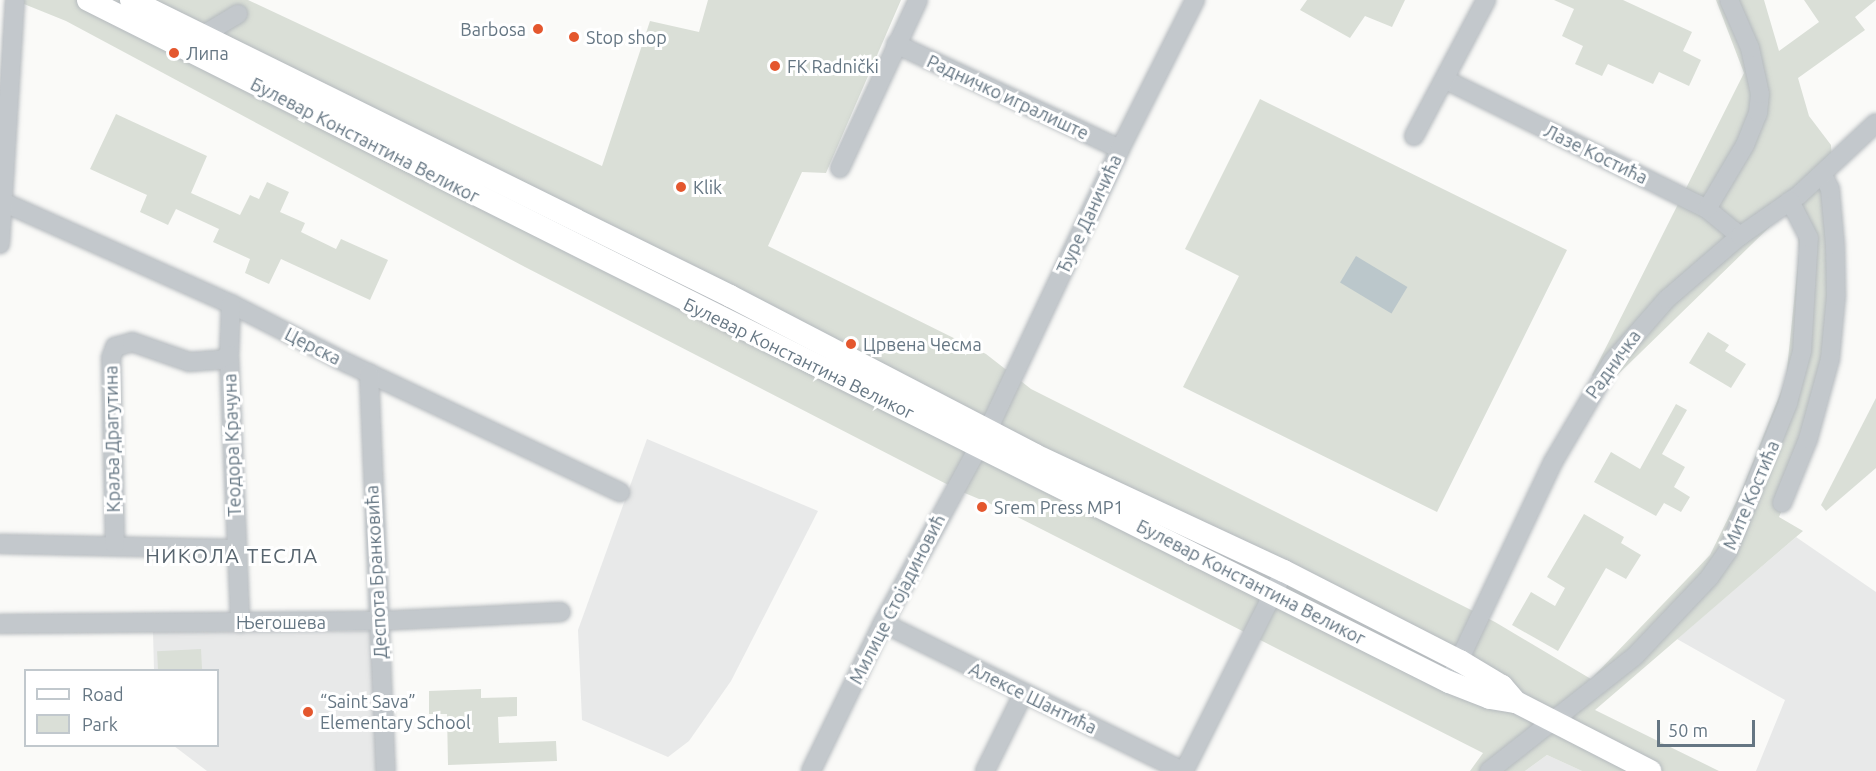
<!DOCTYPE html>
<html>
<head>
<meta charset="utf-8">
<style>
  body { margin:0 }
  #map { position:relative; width:1876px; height:771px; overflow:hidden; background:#fafaf8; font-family:Ubuntu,sans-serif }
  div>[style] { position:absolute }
  .built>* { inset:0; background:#e8e9e9 }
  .green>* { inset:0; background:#dadfd7; transform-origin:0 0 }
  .water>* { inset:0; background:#bbc7cb; transform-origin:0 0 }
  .roads { filter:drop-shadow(0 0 2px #b5babe) drop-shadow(0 0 2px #b5babe) }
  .minor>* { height:18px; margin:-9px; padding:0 9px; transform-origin:9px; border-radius:9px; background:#c3c8cc }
  .major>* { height:22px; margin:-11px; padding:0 11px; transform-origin:11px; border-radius:11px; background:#fff }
  .dots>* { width:16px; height:16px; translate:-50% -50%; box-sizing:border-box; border:3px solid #fff; border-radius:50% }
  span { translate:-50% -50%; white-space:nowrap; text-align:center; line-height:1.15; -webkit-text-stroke:6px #fff; paint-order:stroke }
  .poi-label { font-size:18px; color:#657683 }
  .right { translate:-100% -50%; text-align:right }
  .left { translate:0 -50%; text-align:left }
  .street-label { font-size:18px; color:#657683 }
  .quarter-label { font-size:21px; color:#57646e; letter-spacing:1.5px }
  .legend { position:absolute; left:24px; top:669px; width:195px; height:78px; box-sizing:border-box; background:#fff; border:2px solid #c1c8cd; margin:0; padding:8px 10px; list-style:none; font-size:18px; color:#657683 }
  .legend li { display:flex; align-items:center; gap:12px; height:30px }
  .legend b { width:30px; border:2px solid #c1c8cd }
  .scale { position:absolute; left:1657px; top:720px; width:98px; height:27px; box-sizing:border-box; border:3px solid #657683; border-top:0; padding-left:8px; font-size:18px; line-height:21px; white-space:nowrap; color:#657683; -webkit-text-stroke:4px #fff; paint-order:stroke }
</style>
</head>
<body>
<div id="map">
  <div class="built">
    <i style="clip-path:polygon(647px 439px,818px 511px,731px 681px,689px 741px,668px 757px,582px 720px,578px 630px)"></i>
    <i style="clip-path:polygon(1796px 537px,1876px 592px,1876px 771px,1756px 771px,1785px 700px,1677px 639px)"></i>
    <i style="clip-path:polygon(372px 631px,377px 771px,207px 771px,174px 746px,218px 746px,218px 670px,154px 670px,153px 632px)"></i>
    <i style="clip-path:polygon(1547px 755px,1582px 771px,1525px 771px)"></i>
  </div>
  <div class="green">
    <i style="clip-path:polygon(14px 0,248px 0,602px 166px,650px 21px,699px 32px,708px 0,901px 0,826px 173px,802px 172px,768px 246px,986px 354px,1031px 389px,1495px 622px,1591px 679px,1710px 555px,1741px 492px,1786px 379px,1799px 253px,1798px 229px,1786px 211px,1602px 390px,1592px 375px,1744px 73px,1716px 0,1764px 0,1779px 51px,1819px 22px,1804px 0,1876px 0,1855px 17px,1865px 30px,1798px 78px,1809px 116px,1831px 145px,1838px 256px,1805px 457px,1779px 517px,1803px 531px,1595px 710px,1719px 771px,1582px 771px,1547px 755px,1525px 771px,1470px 771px,1483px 753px,998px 507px,960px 491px,525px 267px,66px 21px)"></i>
    <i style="clip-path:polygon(1307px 0,1405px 0,1392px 27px,1365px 16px,1350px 38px,1300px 10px)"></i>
    <i style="clip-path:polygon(1554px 0,1623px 0,1692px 32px,1683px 51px,1701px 60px,1689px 86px,1659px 72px,1653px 84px,1608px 64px,1602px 76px,1575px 64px,1583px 46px,1562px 36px,1574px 9px)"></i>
    <i style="clip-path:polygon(1260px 99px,1567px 250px,1437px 512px,1183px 387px,1239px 276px,1185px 249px)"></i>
    <i style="clip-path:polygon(116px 114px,207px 156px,191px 193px,240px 215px,250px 195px,259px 199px,267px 182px,289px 192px,280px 212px,305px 223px,301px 232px,336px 249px,341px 239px,388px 260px,370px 300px,281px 259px,269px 284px,245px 273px,250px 259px,213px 242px,219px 229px,176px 209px,168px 225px,140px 212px,147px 195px,90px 169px)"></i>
    <i style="clip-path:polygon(1708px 332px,1729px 345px,1725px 351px,1746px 364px,1731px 388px,1689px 363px)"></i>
    <i style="clip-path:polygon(1876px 398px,1876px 468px,1826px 511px,1821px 505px)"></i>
    <i style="clip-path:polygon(1676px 404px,1687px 410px,1662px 454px,1685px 467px,1674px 487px,1690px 497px,1681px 512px,1664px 503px,1656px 516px,1594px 482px,1611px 452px,1640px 469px)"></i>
    <i style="clip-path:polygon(1584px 514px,1624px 537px,1621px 543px,1641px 555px,1626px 579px,1606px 568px,1558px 651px,1512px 625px,1531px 592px,1555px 606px,1565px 588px,1547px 577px)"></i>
    <i style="left:201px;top:649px;width:21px;height:44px;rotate:87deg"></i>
    <i style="clip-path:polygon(481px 689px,481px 698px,517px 697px,517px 716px,498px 717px,499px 743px,556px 741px,557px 761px,448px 765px,447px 714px,429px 714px,429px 691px)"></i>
  </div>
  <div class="water">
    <i style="left:1356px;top:256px;width:60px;height:31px;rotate:31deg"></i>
  </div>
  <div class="roads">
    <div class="minor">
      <i style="left:203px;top:35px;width:41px;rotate:-31deg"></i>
      <i style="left:896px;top:44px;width:247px;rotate:25.1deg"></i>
      <i style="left:1446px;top:80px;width:291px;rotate:26.3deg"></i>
      <i style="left:1707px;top:209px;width:43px;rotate:39.3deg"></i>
      <i style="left:1414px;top:136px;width:154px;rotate:-62.1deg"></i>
      <i style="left:840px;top:168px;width:185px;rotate:-65.1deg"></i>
      <i style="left:5px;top:203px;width:248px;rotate:24.1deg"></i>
      <i style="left:231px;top:304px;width:132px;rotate:27deg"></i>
      <i style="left:349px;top:364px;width:300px;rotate:25.3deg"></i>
      <i style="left:1707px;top:209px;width:74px;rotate:-59.3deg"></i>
      <i style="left:1745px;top:145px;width:35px;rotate:-68deg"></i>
      <i style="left:1758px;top:113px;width:19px;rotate:-84deg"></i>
      <i style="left:1760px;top:94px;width:47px;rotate:-102.3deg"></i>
      <i style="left:1750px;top:48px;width:52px;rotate:-113.6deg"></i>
      <i style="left:0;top:244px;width:244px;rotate:-86.5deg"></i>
      <i style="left:231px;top:304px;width:51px;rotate:92.2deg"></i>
      <i style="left:229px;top:355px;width:268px;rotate:87.6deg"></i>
      <i style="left:369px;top:373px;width:398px;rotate:87.6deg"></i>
      <i style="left:1782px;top:503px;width:69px;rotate:-67.9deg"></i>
      <i style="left:1808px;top:439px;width:83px;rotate:-74.6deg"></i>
      <i style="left:1830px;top:359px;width:63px;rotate:-84.6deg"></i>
      <i style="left:1836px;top:296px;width:51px;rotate:-91.1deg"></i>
      <i style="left:1835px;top:245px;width:56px;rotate:-95.1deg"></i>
      <i style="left:1830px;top:189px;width:16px;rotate:-117deg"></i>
      <i style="left:0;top:544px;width:236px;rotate:1.2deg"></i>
      <i style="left:115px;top:545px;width:187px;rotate:-91.2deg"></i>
      <i style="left:111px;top:358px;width:12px;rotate:-70deg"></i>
      <i style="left:115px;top:347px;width:18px;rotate:-16deg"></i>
      <i style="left:132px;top:342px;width:60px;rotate:19.3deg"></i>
      <i style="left:189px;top:362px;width:31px;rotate:-4deg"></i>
      <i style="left:220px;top:360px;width:10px;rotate:-29deg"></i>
      <i style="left:883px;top:623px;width:335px;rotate:26.3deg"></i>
      <i style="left:0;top:624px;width:378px;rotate:-0.5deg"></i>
      <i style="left:378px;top:621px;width:183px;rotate:-2.8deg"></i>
      <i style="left:1449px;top:682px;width:243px;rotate:-64.7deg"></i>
      <i style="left:1553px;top:462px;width:116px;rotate:-59.5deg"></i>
      <i style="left:1612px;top:362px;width:84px;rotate:-48.9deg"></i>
      <i style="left:1667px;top:299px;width:96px;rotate:-40.8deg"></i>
      <i style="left:1740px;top:236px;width:72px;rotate:-34.8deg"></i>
      <i style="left:1799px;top:195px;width:105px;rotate:-43.1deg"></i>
      <i style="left:811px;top:771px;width:165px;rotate:-64.1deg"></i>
      <i style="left:883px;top:623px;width:220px;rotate:-61.5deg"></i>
      <i style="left:988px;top:430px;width:310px;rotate:-64.8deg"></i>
      <i style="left:1120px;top:149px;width:167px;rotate:-63.3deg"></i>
      <i style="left:985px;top:771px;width:86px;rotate:-63.7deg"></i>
      <i style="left:1184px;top:771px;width:224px;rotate:-63.4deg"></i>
      <i style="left:1489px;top:771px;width:186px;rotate:-38.2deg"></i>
      <i style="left:1635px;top:656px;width:108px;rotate:-46.5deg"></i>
      <i style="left:1709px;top:578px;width:33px;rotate:-55deg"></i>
      <i style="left:1728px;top:551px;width:160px;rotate:-67.9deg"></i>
      <i style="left:1788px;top:403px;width:54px;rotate:-74.9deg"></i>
      <i style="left:1802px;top:351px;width:113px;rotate:-86.5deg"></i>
      <i style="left:1809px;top:238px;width:42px;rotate:-117.2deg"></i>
    </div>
    <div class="major">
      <i style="left:88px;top:0;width:1522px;rotate:26.62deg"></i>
      <i style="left:1449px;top:682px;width:44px;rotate:21.3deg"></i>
      <i style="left:1490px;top:698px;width:26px;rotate:9deg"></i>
      <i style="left:131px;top:0;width:668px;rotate:26.3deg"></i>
      <i style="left:730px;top:296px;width:344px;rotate:27.5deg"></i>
      <i style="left:1035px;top:455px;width:275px;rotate:25deg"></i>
      <i style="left:1284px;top:571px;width:198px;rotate:27.1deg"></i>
      <i style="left:1460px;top:661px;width:49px;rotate:30.8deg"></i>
      <i style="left:1502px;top:686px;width:21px;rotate:49deg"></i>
      <i style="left:1516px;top:702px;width:151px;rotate:27.2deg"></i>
    </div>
  </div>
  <div class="dots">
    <i style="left:538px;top:29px;background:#e4572e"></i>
    <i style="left:574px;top:37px;background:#e4572e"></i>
    <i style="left:174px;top:53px;background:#e4572e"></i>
    <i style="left:775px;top:66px;background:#e4572e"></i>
    <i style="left:681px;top:187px;background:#e4572e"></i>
    <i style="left:851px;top:344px;background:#e4572e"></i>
    <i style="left:982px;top:507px;background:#e4572e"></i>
    <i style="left:308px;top:712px;background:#e4572e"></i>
  </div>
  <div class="poi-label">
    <span class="right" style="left:526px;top:29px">Barbosa</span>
    <span class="left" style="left:586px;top:37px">Stop shop</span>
    <span class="left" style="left:186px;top:53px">Липа</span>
    <span class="left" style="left:787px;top:66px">FK Radnički</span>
    <span class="left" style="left:693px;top:187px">Klik</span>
    <span class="left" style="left:863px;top:344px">Црвена Чесма</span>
    <span class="left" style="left:994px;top:507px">Srem Press MP1</span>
    <span class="left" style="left:320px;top:712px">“Saint Sava”<br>Elementary School</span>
  </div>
  <div class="street-label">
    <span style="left:1008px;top:97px;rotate:25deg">Радничко игралиште</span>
    <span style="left:365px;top:140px;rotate:27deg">Булевар Константина Великог</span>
    <span style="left:1596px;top:154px;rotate:26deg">Лазе Костића</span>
    <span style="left:1089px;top:214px;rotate:-65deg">Ђуре Даничића</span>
    <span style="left:313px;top:346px;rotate:27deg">Церска</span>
    <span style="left:799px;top:358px;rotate:26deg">Булевар Константина Великог</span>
    <span style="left:1613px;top:364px;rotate:-54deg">Радничка</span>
    <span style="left:112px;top:439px;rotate:-91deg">Краља Драгутина</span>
    <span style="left:232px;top:445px;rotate:-92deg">Теодора Крачуна</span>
    <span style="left:1751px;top:495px;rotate:-67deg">Мите Костића</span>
    <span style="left:376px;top:572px;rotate:-93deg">Деспота Бранковића</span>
    <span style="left:1251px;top:582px;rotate:27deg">Булевар Константина Великог</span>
    <span style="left:897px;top:599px;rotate:-63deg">Милице Стојадиновић</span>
    <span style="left:281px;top:622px">Његошева</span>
    <span style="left:1033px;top:698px;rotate:26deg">Алексе Шантића</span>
  </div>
  <div class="quarter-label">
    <span style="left:232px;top:555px">НИКОЛА ТЕСЛА</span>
  </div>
  <ul class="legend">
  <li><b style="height:8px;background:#fff"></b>Road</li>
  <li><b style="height:16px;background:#dadfd7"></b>Park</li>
  </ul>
  <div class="scale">50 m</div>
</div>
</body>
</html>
